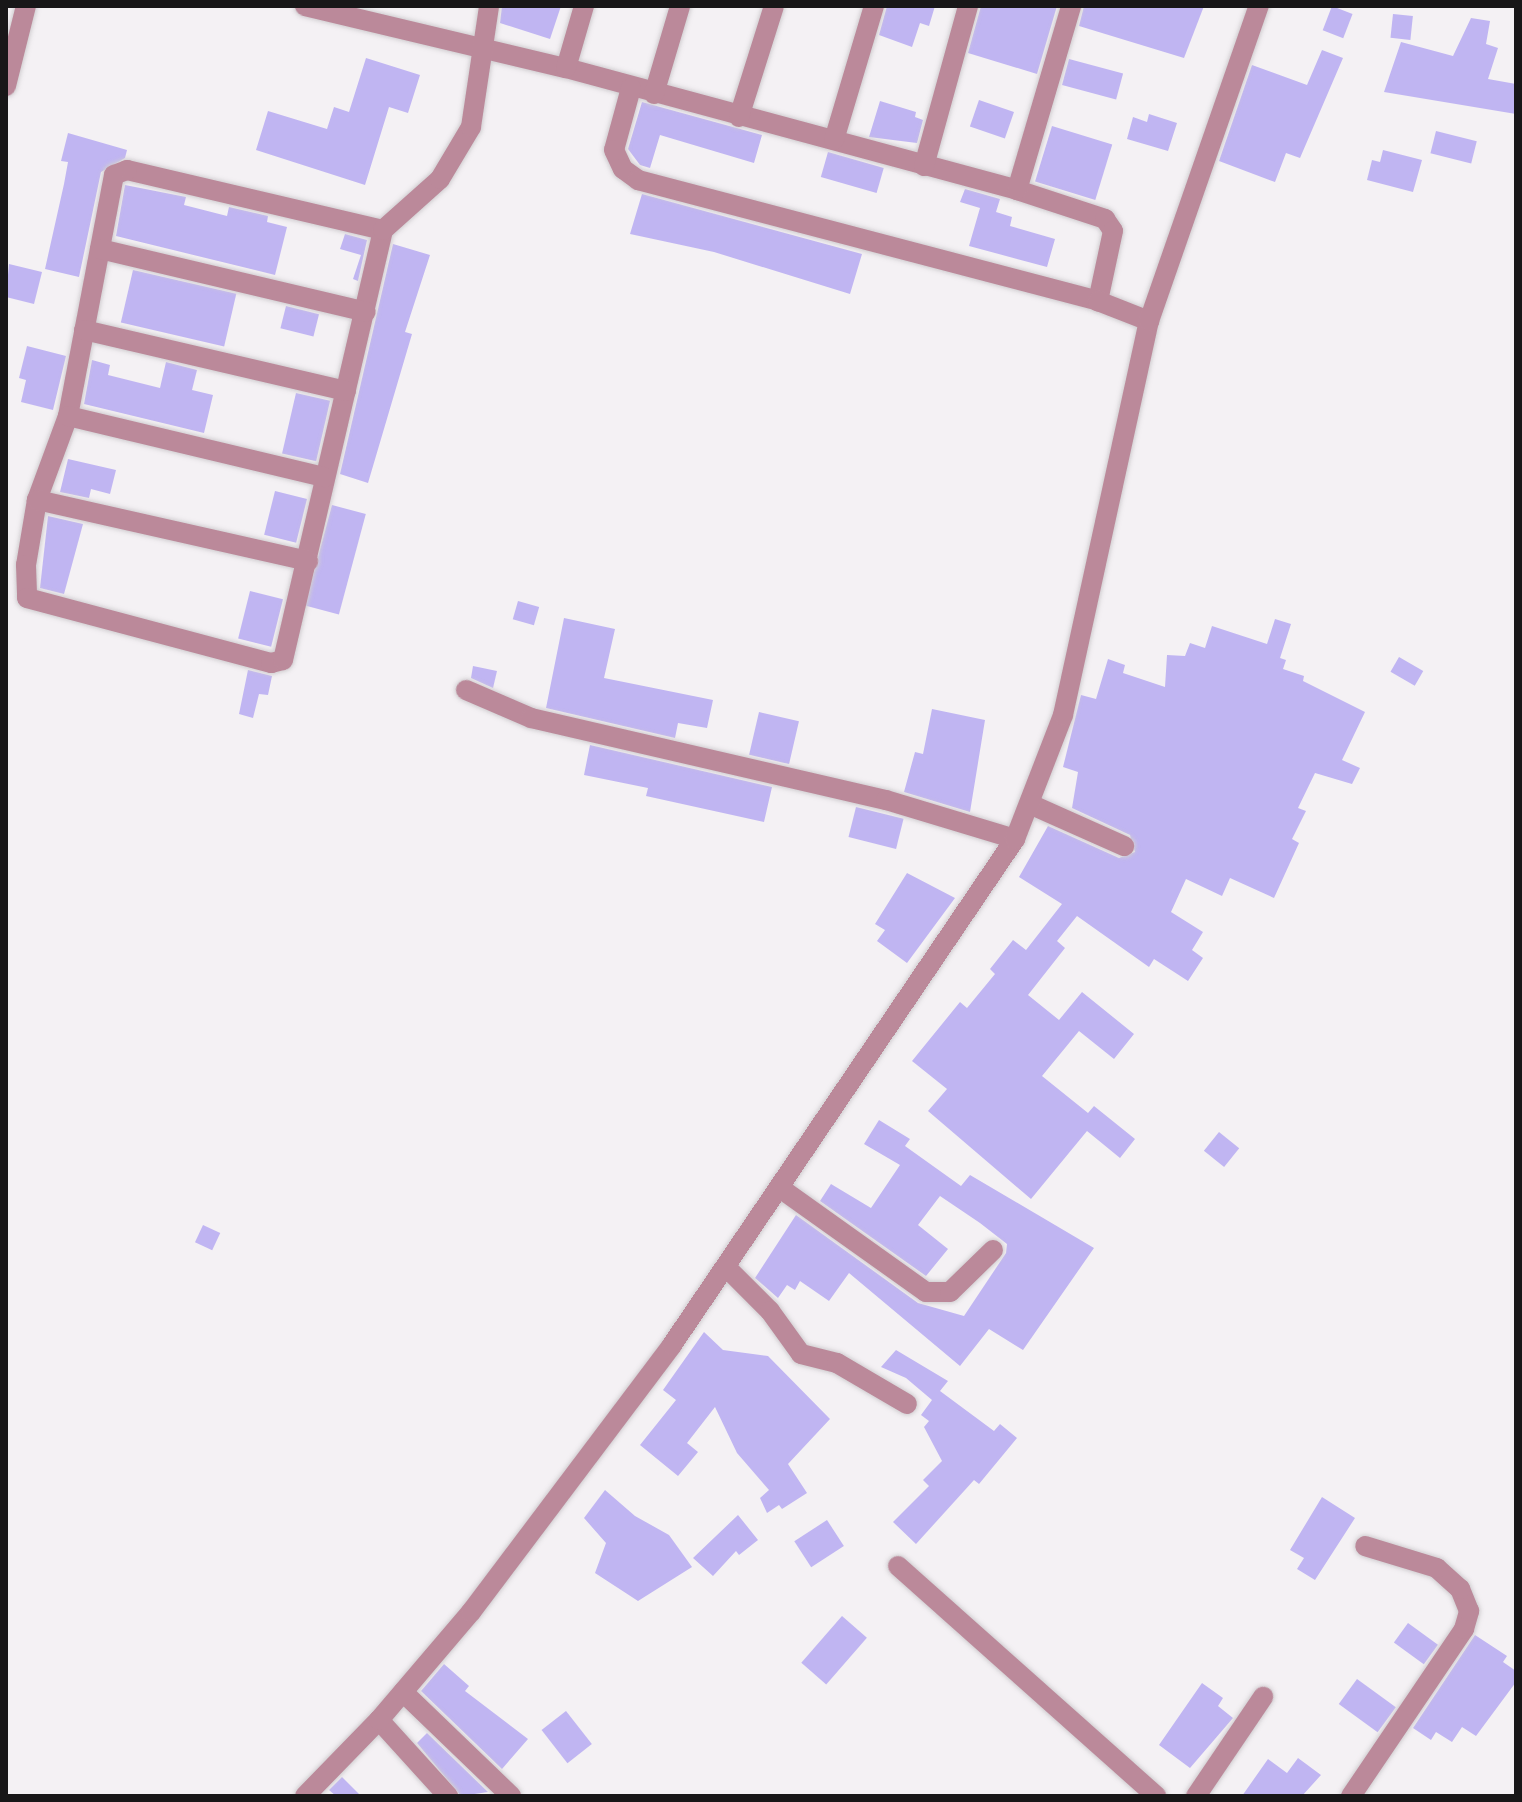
<!DOCTYPE html>
<html>
<head>
<meta charset="utf-8">
<style>
  body { margin:0 }
  #map { position:relative; width:1522px; height:1802px; overflow:hidden; background:#f4f1f4; font-family:Overpass,sans-serif }
  div>[style] { position:absolute }
  .building>* { inset:0; background:#c0b5f2; transform-origin:0 0 }
  .roads { filter:drop-shadow(0 0 2px #d1ced1) drop-shadow(0 0 2px #d1ced1) }
  .minor>* { height:20px; margin:-10px; padding:0 10px; transform-origin:10px; border-radius:10px; background:#bb899a }
  span { translate:-50% -50%; white-space:nowrap; text-align:center; line-height:1.15; -webkit-text-stroke:7px #f4f1f4; paint-order:stroke }
  .frame { position:absolute; inset:0; border:8px solid #181718; pointer-events:none }
</style>
</head>
<body>
<div id="map">
  <div class="building">
    <i style="clip-path:polygon(502px 6px,561px 6px,550px 39px,500px 23px)"></i>
    <i style="clip-path:polygon(887px 6px,935px 6px,929px 26px,920px 23px,912px 47px,879px 35px)"></i>
    <i style="clip-path:polygon(981px 6px,1057px 6px,1037px 74px,968px 53px)"></i>
    <i style="clip-path:polygon(1084px 6px,1204px 6px,1184px 58px,1079px 26px)"></i>
    <i style="left:1332px;top:6px;width:22px;height:26px;rotate:21deg"></i>
    <i style="left:1393px;top:14px;width:20px;height:24px;rotate:6deg"></i>
    <i style="clip-path:polygon(1471px 18px,1490px 21px,1486px 44px,1498px 48px,1488px 79px,1516px 84px,1516px 114px,1384px 92px,1401px 42px,1453px 56px)"></i>
    <i style="clip-path:polygon(1322px 50px,1343px 58px,1300px 158px,1286px 153px,1275px 182px,1219px 161px,1252px 65px,1307px 85px)"></i>
    <i style="clip-path:polygon(366px 58px,420px 75px,408px 113px,389px 107px,365px 185px,256px 150px,268px 111px,327px 129px,334px 107px,349px 112px)"></i>
    <i style="left:1069px;top:59px;width:56px;height:27px;rotate:15deg"></i>
    <i style="left:979px;top:100px;width:37px;height:28px;rotate:19deg"></i>
    <i style="clip-path:polygon(880px 101px,916px 112px,915px 117px,923px 120px,917px 143px,869px 137px)"></i>
    <i style="clip-path:polygon(642px 102px,762px 135px,754px 163px,660px 135px,650px 168px,640px 165px,628px 149px)"></i>
    <i style="clip-path:polygon(1149px 114px,1177px 123px,1168px 151px,1127px 139px,1133px 117px,1147px 122px)"></i>
    <i style="left:1052px;top:126px;width:63px;height:58px;rotate:17deg"></i>
    <i style="left:1436px;top:131px;width:42px;height:23px;rotate:14deg"></i>
    <i style="clip-path:polygon(68px 133px,127px 150px,125px 158px,101px 172px,79px 277px,45px 269px,64px 184px,68px 162px,61px 161px)"></i>
    <i style="clip-path:polygon(1383px 150px,1422px 160px,1413px 192px,1367px 180px,1372px 160px,1380px 162px)"></i>
    <i style="left:828px;top:152px;width:58px;height:26px;rotate:16deg"></i>
    <i style="clip-path:polygon(125px 185px,186px 197px,184px 205px,227px 216px,229px 207px,268px 216px,267px 222px,287px 227px,275px 275px,116px 236px)"></i>
    <i style="clip-path:polygon(965px 189px,1000px 199px,996px 212px,1012px 217px,1010px 226px,1055px 239px,1047px 267px,969px 246px,980px 208px,960px 202px)"></i>
    <i style="clip-path:polygon(642px 194px,862px 254px,850px 294px,714px 252px,630px 234px)"></i>
    <i style="clip-path:polygon(345px 234px,367px 240px,358px 281px,353px 279px,361px 255px,340px 249px)"></i>
    <i style="clip-path:polygon(393px 244px,430px 255px,405px 332px,412px 334px,368px 483px,340px 474px)"></i>
    <i style="clip-path:polygon(9px 264px,42px 272px,34px 304px,6px 297px)"></i>
    <i style="left:133px;top:270px;width:106px;height:54px;rotate:13deg"></i>
    <i style="left:286px;top:306px;width:34px;height:23px;rotate:14deg"></i>
    <i style="clip-path:polygon(27px 346px,66px 356px,53px 410px,21px 402px,26px 380px,19px 378px)"></i>
    <i style="clip-path:polygon(92px 360px,110px 365px,108px 375px,160px 388px,166px 362px,197px 370px,192px 390px,213px 395px,204px 433px,84px 404px)"></i>
    <i style="left:296px;top:393px;width:35px;height:62px;rotate:13deg"></i>
    <i style="clip-path:polygon(68px 459px,116px 470px,110px 494px,91px 489px,89px 498px,60px 492px)"></i>
    <i style="left:275px;top:491px;width:33px;height:45px;rotate:14deg"></i>
    <i style="left:332px;top:505px;width:35px;height:104px;rotate:15deg"></i>
    <i style="clip-path:polygon(48px 516px,83px 524px,64px 594px,40px 588px)"></i>
    <i style="left:250px;top:591px;width:34px;height:49px;rotate:14deg"></i>
    <i style="left:518px;top:601px;width:22px;height:19px;rotate:16deg"></i>
    <i style="clip-path:polygon(564px 618px,615px 629px,604px 678px,713px 700px,707px 728px,678px 723px,675px 738px,546px 708px)"></i>
    <i style="clip-path:polygon(1275px 619px,1291px 624px,1280px 658px,1286px 660px,1283px 669px,1304px 676px,1303px 681px,1365px 712px,1342px 760px,1360px 768px,1352px 784px,1315px 773px,1298px 808px,1306px 811px,1292px 839px,1299px 843px,1274px 898px,1230px 878px,1222px 896px,1186px 879px,1171px 912px,1203px 932px,1192px 950px,1203px 958px,1188px 981px,1154px 959px,1149px 967px,1077px 916px,1057px 941px,1065px 948px,1028px 995px,1059px 1020px,1082px 992px,1134px 1034px,1114px 1059px,1079px 1031px,1042px 1076px,1088px 1113px,1094px 1106px,1135px 1139px,1120px 1158px,1087px 1131px,1031px 1199px,928px 1111px,947px 1089px,912px 1061px,960px 1002px,967px 1008px,995px 974px,990px 969px,1013px 940px,1026px 950px,1062px 904px,1019px 877px,1048px 826px,1119px 858px,1135px 852px,1130px 835px,1072px 808px,1078px 772px,1063px 767px,1081px 695px,1096px 699px,1108px 659px,1125px 665px,1123px 673px,1165px 687px,1167px 655px,1185px 656px,1190px 643px,1205px 648px,1212px 626px,1267px 644px)"></i>
    <i style="left:1399px;top:657px;width:28px;height:17px;rotate:30deg"></i>
    <i style="clip-path:polygon(473px 666px,497px 671px,493px 688px,471px 678px)"></i>
    <i style="clip-path:polygon(248px 670px,272px 676px,268px 695px,259px 694px,253px 718px,239px 714px)"></i>
    <i style="clip-path:polygon(932px 709px,985px 720px,970px 812px,904px 792px,915px 752px,923px 754px)"></i>
    <i style="left:759px;top:712px;width:41px;height:44px;rotate:13deg"></i>
    <i style="clip-path:polygon(590px 745px,772px 787px,764px 822px,646px 796px,648px 788px,584px 775px)"></i>
    <i style="left:856px;top:807px;width:49px;height:31px;rotate:14deg"></i>
    <i style="clip-path:polygon(907px 873px,955px 898px,907px 963px,877px 941px,885px 930px,875px 924px)"></i>
    <i style="clip-path:polygon(879px 1120px,910px 1139px,905px 1146px,961px 1186px,970px 1175px,1094px 1248px,1023px 1350px,989px 1329px,960px 1366px,849px 1273px,829px 1301px,800px 1281px,795px 1290px,787px 1285px,778px 1298px,755px 1278px,796px 1215px,918px 1303px,964px 1316px,1006px 1253px,1007px 1244px,980px 1223px,940px 1196px,918px 1225px,948px 1249px,926px 1276px,820px 1201px,831px 1184px,871px 1208px,900px 1165px,864px 1144px)"></i>
    <i style="left:1219px;top:1132px;width:26px;height:24px;rotate:39deg"></i>
    <i style="left:203px;top:1225px;width:19px;height:19px;rotate:25deg"></i>
    <i style="clip-path:polygon(704px 1332px,723px 1350px,768px 1356px,830px 1419px,788px 1464px,807px 1493px,782px 1509px,779px 1505px,767px 1513px,760px 1498px,769px 1490px,737px 1453px,715px 1407px,687px 1443px,698px 1452px,678px 1476px,640px 1445px,676px 1400px,663px 1390px)"></i>
    <i style="clip-path:polygon(896px 1350px,948px 1381px,940px 1391px,994px 1431px,1000px 1424px,1017px 1438px,979px 1484px,974px 1480px,916px 1544px,893px 1522px,929px 1486px,923px 1480px,942px 1461px,924px 1427px,929px 1421px,921px 1415px,932px 1400px,906px 1378px,881px 1367px)"></i>
    <i style="clip-path:polygon(605px 1490px,635px 1516px,669px 1535px,692px 1567px,638px 1601px,595px 1573px,606px 1543px,584px 1518px)"></i>
    <i style="clip-path:polygon(1322px 1497px,1355px 1518px,1315px 1580px,1297px 1569px,1304px 1558px,1290px 1550px)"></i>
    <i style="clip-path:polygon(738px 1515px,758px 1540px,739px 1555px,736px 1551px,713px 1576px,693px 1558px)"></i>
    <i style="left:827px;top:1520px;width:31px;height:39px;rotate:57deg"></i>
    <i style="left:842px;top:1616px;width:33px;height:62px;rotate:41deg"></i>
    <i style="left:1408px;top:1623px;width:37px;height:24px;rotate:36deg"></i>
    <i style="clip-path:polygon(1475px 1635px,1507px 1656px,1503px 1662px,1516px 1671px,1516px 1682px,1476px 1736px,1462px 1727px,1452px 1742px,1436px 1732px,1431px 1740px,1413px 1728px)"></i>
    <i style="clip-path:polygon(444px 1664px,469px 1686px,465px 1691px,528px 1739px,502px 1769px,421px 1691px)"></i>
    <i style="left:1357px;top:1679px;width:48px;height:31px;rotate:36deg"></i>
    <i style="clip-path:polygon(1202px 1683px,1223px 1698px,1218px 1706px,1233px 1718px,1190px 1768px,1159px 1745px)"></i>
    <i style="left:566px;top:1711px;width:42px;height:31px;rotate:52deg"></i>
    <i style="clip-path:polygon(427px 1733px,488px 1792px,461px 1796px,417px 1743px)"></i>
    <i style="clip-path:polygon(1298px 1758px,1321px 1775px,1302px 1796px,1242px 1796px,1268px 1759px,1287px 1773px)"></i>
    <i style="clip-path:polygon(342px 1777px,361px 1796px,336px 1796px,329px 1790px)"></i>
  </div>
  <div class="roads">
    <div class="minor">
      <i style="left:305px;top:6px;width:268px;rotate:13.4deg"></i>
      <i style="left:566px;top:68px;width:467px;rotate:15.1deg"></i>
      <i style="left:1017px;top:190px;width:93px;rotate:18.2deg"></i>
      <i style="left:1105px;top:219px;width:14px;rotate:56deg"></i>
      <i style="left:1113px;top:231px;width:72px;rotate:102.1deg"></i>
      <i style="left:566px;top:68px;width:65px;rotate:-73.8deg"></i>
      <i style="left:6px;top:86px;width:82px;rotate:-76deg"></i>
      <i style="left:631px;top:88px;width:64px;rotate:105.3deg"></i>
      <i style="left:614px;top:150px;width:21px;rotate:65deg"></i>
      <i style="left:623px;top:169px;width:19px;rotate:36deg"></i>
      <i style="left:638px;top:180px;width:476px;rotate:14.7deg"></i>
      <i style="left:1098px;top:301px;width:55px;rotate:21.4deg"></i>
      <i style="left:654px;top:94px;width:92px;rotate:-73.5deg"></i>
      <i style="left:739px;top:117px;width:116px;rotate:-72.5deg"></i>
      <i style="left:834px;top:140px;width:140px;rotate:-73.4deg"></i>
      <i style="left:924px;top:166px;width:166px;rotate:-74.6deg"></i>
      <i style="left:1017px;top:190px;width:192px;rotate:-73.6deg"></i>
      <i style="left:383px;top:230px;width:263px;rotate:-166.8deg"></i>
      <i style="left:127px;top:170px;width:14px;rotate:159deg"></i>
      <i style="left:114px;top:175px;width:245px;rotate:100.8deg"></i>
      <i style="left:68px;top:416px;width:90px;rotate:110.3deg"></i>
      <i style="left:37px;top:500px;width:66px;rotate:99.6deg"></i>
      <i style="left:26px;top:565px;width:33px;rotate:88deg"></i>
      <i style="left:27px;top:598px;width:253px;rotate:14.9deg"></i>
      <i style="left:271px;top:663px;width:12px;rotate:-14deg"></i>
      <i style="left:283px;top:660px;width:441px;rotate:-76.9deg"></i>
      <i style="left:383px;top:230px;width:76px;rotate:-41.8deg"></i>
      <i style="left:440px;top:179px;width:61px;rotate:-59.2deg"></i>
      <i style="left:471px;top:127px;width:122px;rotate:-81.5deg"></i>
      <i style="left:100px;top:249px;width:273px;rotate:13.3deg"></i>
      <i style="left:84px;top:330px;width:269px;rotate:13.1deg"></i>
      <i style="left:68px;top:416px;width:264px;rotate:13.4deg"></i>
      <i style="left:37px;top:500px;width:278px;rotate:12.7deg"></i>
      <i style="left:466px;top:690px;width:71px;rotate:23.3deg"></i>
      <i style="left:531px;top:718px;width:364px;rotate:13deg"></i>
      <i style="left:886px;top:800px;width:135px;rotate:16.8deg"></i>
      <i style="left:1032px;top:805px;width:101px;rotate:24deg"></i>
      <i style="left:780px;top:1188px;width:179px;rotate:35.5deg"></i>
      <i style="left:926px;top:1292px;width:24px"></i>
      <i style="left:950px;top:1292px;width:60px;rotate:-44.3deg"></i>
      <i style="left:727px;top:1268px;width:61px;rotate:45deg"></i>
      <i style="left:770px;top:1311px;width:53px;rotate:54.2deg"></i>
      <i style="left:801px;top:1354px;width:37px;rotate:14deg"></i>
      <i style="left:837px;top:1363px;width:81px;rotate:30.4deg"></i>
      <i style="left:898px;top:1566px;width:346px;rotate:41.7deg"></i>
      <i style="left:403px;top:1692px;width:150px;rotate:43.9deg"></i>
      <i style="left:379px;top:1720px;width:103px;rotate:47.8deg"></i>
      <i style="left:305px;top:1796px;width:106px;rotate:-45.8deg"></i>
      <i style="left:379px;top:1720px;width:142px;rotate:-49.6deg"></i>
      <i style="left:471px;top:1612px;width:334px;rotate:-53deg"></i>
      <i style="left:672px;top:1345px;width:611px;rotate:-55.87deg"></i>
      <i style="left:1015px;top:839px;width:133px;rotate:-68.8deg"></i>
      <i style="left:1063px;top:715px;width:403px;rotate:-77.7deg"></i>
      <i style="left:1149px;top:321px;width:334px;rotate:-70.8deg"></i>
      <i style="left:1196px;top:1796px;width:120px;rotate:-55.9deg"></i>
      <i style="left:1351px;top:1796px;width:202px;rotate:-55.9deg"></i>
      <i style="left:1464px;top:1629px;width:19px;rotate:-74deg"></i>
      <i style="left:1469px;top:1611px;width:24px;rotate:-112deg"></i>
      <i style="left:1460px;top:1589px;width:31px;rotate:-138deg"></i>
      <i style="left:1437px;top:1568px;width:75px;rotate:-163deg"></i>
    </div>
  </div>
  <div class="frame"></div>
</div>
</body>
</html>
